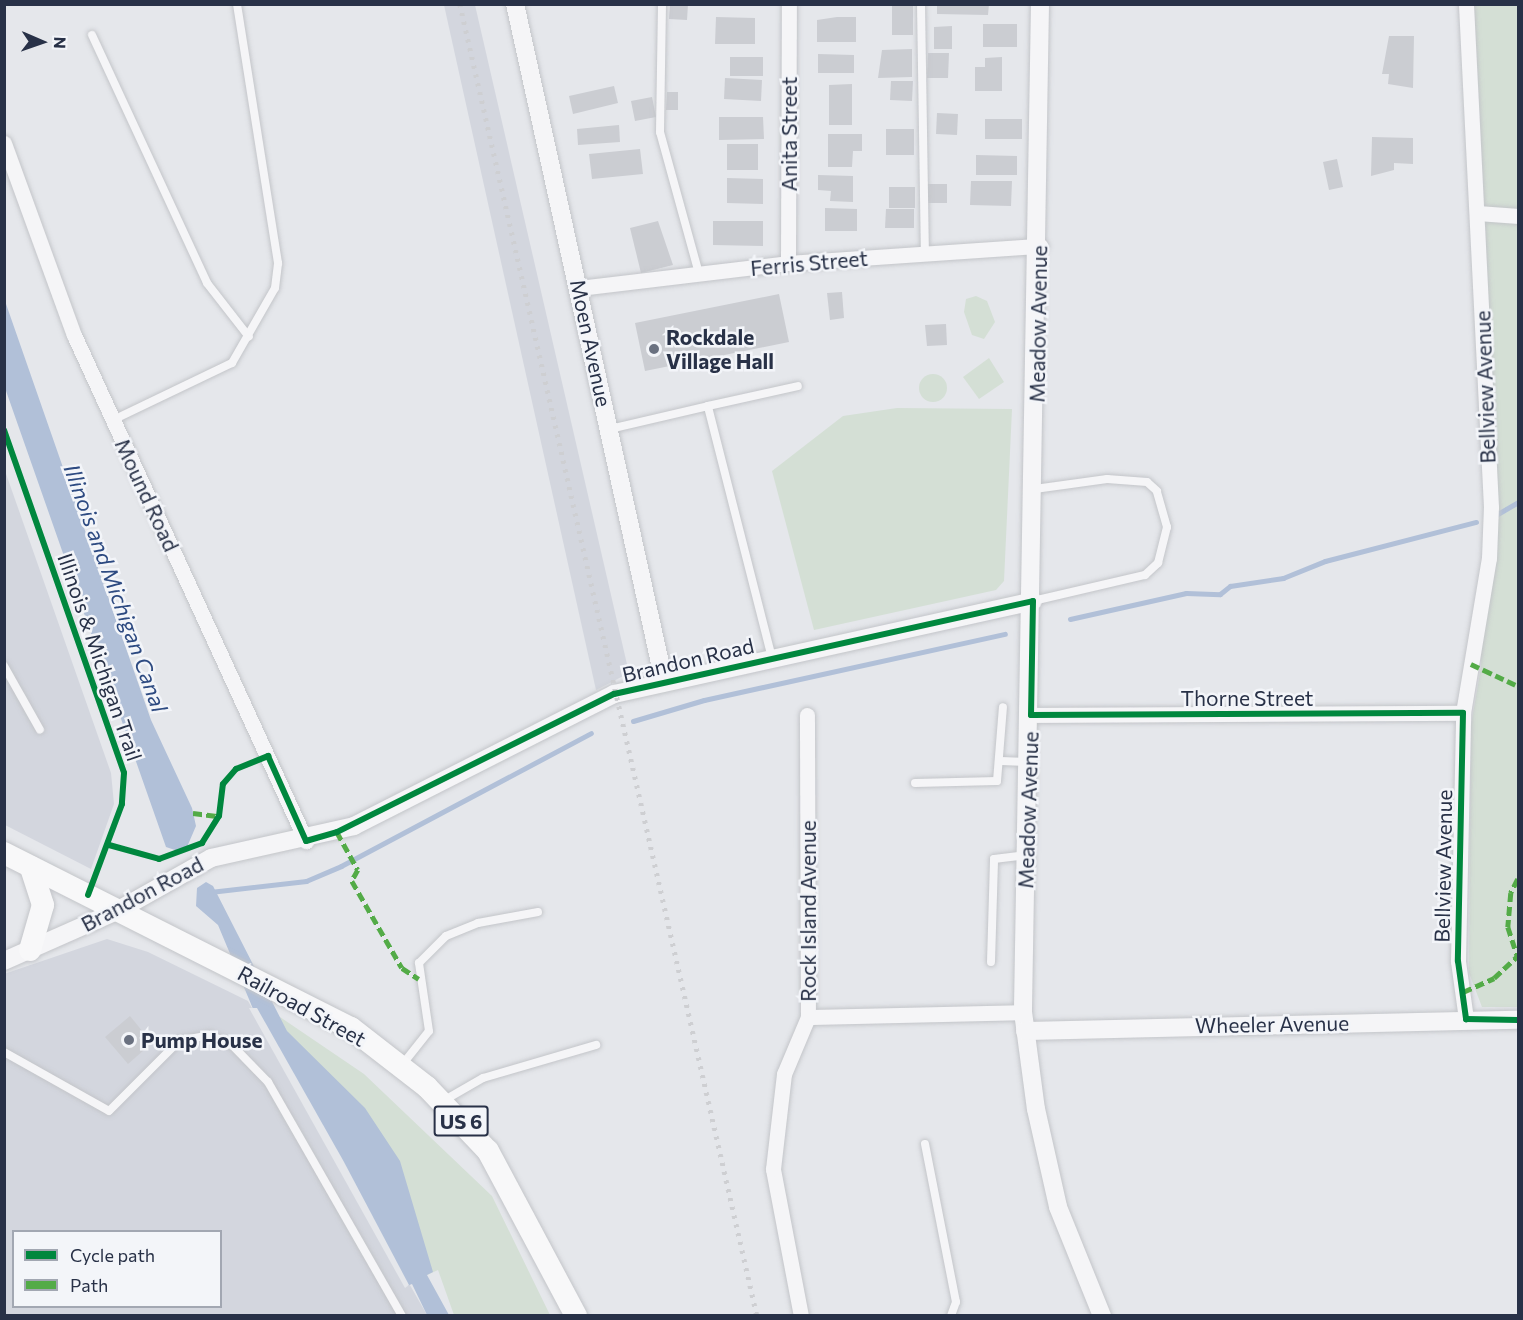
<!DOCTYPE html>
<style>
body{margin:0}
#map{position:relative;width:1523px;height:1320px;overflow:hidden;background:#e5e7eb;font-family:Commissioner,sans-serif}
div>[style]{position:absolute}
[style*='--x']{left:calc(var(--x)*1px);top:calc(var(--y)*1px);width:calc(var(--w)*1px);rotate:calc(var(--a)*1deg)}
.built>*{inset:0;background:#d3d6de}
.green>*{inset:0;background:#d4dfd5}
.round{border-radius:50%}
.water>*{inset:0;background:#b1c0d8}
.pier>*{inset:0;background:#e5e7eb}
.stream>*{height:5px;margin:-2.5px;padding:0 2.5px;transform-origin:2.5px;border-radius:2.5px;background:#b1c0d8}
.building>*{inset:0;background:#cbcdd2}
.roads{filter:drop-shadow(0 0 2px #c3c5c9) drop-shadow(0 0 2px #c3c5c9)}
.service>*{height:8px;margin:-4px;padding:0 4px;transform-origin:4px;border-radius:4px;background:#f5f5f7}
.minor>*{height:15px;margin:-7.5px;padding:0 7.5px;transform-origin:7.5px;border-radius:7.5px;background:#f5f5f7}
.tertiary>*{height:18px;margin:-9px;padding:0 9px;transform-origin:9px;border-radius:9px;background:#f5f5f7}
.primary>*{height:22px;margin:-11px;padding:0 11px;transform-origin:11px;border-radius:11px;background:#f8f8f9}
.rail>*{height:4.5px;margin-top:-2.25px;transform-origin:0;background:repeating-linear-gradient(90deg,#cecfd2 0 3px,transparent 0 9px)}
.quiet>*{height:4.5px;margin-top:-2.25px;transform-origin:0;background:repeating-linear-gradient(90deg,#53ab47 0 9px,transparent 0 13.5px)}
.cycleway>*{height:6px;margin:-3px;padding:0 3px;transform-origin:3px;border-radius:3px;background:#00873e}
.dots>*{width:16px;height:16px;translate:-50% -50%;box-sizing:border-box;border:3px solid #f3f5f9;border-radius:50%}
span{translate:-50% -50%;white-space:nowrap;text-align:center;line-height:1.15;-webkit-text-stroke:5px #f3f5f9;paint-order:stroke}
.shield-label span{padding:2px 4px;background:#f3f5f9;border:2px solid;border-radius:4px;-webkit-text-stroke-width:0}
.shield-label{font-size:20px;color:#283147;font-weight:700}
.street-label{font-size:21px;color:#283147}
.poi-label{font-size:21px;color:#283147;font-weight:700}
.left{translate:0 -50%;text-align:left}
.water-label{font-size:22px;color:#2d4a81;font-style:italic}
.frame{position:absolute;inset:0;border:6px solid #283147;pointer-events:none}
.legend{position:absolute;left:12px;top:1230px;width:210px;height:78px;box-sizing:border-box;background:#f3f5f9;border:2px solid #a2a7b2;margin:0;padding:8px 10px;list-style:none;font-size:18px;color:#283147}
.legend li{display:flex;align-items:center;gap:12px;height:30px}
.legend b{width:30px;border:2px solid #a2a7b2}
.north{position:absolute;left:12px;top:12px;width:60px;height:60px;-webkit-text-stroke:4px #f3f5f9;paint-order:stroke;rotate:92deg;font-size:16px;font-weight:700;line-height:24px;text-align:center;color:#283147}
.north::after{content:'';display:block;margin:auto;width:21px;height:27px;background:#283147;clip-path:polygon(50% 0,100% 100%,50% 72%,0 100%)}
</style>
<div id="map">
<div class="built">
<div style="clip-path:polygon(444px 5px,475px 5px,629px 673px,596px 690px)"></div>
<div style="clip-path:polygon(4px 468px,111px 773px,114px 804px,91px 869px,5px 825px)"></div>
<div style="clip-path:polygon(evenodd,107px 939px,148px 952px,248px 1001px,427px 1315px,5px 1315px,4px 974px,107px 939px,14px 1232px,220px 1232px,220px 1306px,14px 1306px,14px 1232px)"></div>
</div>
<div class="green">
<div style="clip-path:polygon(1474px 5px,1518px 5px,1518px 1007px,1482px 1007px,1469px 973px,1471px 725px,1481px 667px,1486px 415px,1486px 238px)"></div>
<div style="clip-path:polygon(976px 296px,987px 301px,995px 322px,984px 339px,972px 335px,964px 312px,966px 299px)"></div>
<div style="clip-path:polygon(989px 358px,1004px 382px,979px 399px,963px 377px)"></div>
<div class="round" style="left:919px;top:374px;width:28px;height:28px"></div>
<div style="clip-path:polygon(897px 408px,1012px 409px,1004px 581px,996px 590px,814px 630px,772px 471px,843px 416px)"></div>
<div style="clip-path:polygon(257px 1008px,280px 1017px,364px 1074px,492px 1196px,550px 1315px,454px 1315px,438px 1270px,427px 1275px)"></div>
</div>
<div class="water">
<div style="clip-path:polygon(5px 301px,151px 720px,192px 808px,196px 826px,187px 847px,178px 851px,166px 847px,5px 388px)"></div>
<div style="clip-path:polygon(206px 882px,213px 886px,287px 1031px,365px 1108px,400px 1161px,433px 1272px,427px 1275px,449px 1315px,427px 1315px,412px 1284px,407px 1286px,256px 1016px,218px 925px,196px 906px,197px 888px)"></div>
</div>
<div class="pier">
<div style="clip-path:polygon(249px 1008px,257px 1008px,344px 1162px,409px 1285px,405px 1288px)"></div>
</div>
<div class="stream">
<div style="--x:1494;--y:516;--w:28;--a:-30"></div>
<div style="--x:1070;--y:619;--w:119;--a:-12.6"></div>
<div style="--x:1186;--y:593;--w:34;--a:2"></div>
<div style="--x:1220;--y:594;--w:13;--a:-39"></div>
<div style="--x:1230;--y:586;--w:54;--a:-8.6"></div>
<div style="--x:1283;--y:578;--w:45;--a:-22"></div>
<div style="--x:1325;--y:561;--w:156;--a:-14.5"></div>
<div style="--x:633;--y:721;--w:74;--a:-16.5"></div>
<div style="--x:704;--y:700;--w:308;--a:-12.4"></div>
<div style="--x:210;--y:892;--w:97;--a:-6.5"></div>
<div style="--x:306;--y:881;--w:38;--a:-23"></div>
<div style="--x:341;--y:866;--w:283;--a:-28"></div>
</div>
<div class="building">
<div style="clip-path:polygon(670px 4px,688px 4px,687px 20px,669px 19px)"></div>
<div style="clip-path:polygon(892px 4px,913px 4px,913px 35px,892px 35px)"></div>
<div style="clip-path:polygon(937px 4px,989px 4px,988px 15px,937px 14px)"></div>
<div style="clip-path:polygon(716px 17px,755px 18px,755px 44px,715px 44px)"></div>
<div style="clip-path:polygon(837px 17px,856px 17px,856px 42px,817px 42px,817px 20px)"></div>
<div style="clip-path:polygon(983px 24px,1017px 24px,1017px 47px,983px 47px)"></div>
<div style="clip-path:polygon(952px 26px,952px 49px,934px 49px,934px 27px)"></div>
<div style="clip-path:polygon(1389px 36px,1414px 36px,1413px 88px,1388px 84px,1389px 74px,1382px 74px)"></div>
<div style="clip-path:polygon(912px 49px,912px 77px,878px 78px,882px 50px)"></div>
<div style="clip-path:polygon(928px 53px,949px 53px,948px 78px,927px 78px)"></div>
<div style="clip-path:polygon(818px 54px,854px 55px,854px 73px,818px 73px)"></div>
<div style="clip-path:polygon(730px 57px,763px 57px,763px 76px,730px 76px)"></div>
<div style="clip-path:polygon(1002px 57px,1002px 91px,975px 91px,975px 67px,985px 67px,985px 58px)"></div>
<div style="clip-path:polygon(725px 78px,762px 80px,761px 101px,724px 99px)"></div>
<div style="clip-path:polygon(891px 81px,913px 81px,912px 101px,890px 100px)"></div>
<div style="clip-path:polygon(852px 84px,852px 125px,829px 125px,829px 85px)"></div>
<div style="clip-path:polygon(614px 86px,618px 103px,573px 114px,569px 96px)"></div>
<div style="clip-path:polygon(667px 92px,678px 92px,678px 110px,666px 110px)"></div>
<div style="clip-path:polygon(652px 97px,656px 117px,635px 121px,631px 101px)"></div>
<div style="clip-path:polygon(937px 113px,958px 114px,957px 135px,936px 134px)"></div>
<div style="clip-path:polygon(719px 117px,763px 117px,764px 139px,719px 140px)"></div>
<div style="clip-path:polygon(985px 119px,1022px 119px,1022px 139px,985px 139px)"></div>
<div style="clip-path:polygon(619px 125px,620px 142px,578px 145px,577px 129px)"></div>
<div style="clip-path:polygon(886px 129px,914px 129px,914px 155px,886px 155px)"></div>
<div style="clip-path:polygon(828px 134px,862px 134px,862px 151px,853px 151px,852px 167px,828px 167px)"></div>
<div style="clip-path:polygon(1372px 137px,1413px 138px,1413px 164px,1394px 163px,1394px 170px,1371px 176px)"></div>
<div style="clip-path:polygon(727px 144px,758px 144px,758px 170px,727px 170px)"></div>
<div style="clip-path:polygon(640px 149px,643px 174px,592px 179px,589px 154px)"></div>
<div style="clip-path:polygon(976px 155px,1017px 156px,1017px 175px,976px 175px)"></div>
<div style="clip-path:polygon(1337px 159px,1343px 187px,1329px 190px,1323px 162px)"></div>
<div style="clip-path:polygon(818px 175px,853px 176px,853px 202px,830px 201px,831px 191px,818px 190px)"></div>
<div style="clip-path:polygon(727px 178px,763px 179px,763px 204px,727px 203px)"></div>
<div style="clip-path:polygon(971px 181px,1012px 181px,1011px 206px,970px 205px)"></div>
<div style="clip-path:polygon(927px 184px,947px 184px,947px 203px,927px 203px)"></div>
<div style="clip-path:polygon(889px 187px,915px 187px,915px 208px,889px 208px)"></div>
<div style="clip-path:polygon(825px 208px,857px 209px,857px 231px,825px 231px)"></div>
<div style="clip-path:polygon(886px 209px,914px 209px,914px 228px,885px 228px)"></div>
<div style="clip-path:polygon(658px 221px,673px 265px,641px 273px,630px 228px)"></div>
<div style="clip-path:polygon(713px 221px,763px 221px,763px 246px,713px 245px)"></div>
<div style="clip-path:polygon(842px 292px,844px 318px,830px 320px,827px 293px)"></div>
<div style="clip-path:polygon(779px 294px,789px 342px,645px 371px,635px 323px)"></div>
<div style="clip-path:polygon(946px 324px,947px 345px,927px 346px,925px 325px)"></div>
<div style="clip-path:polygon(130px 1016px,152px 1043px,128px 1064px,105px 1037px)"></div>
</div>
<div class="roads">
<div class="service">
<div style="--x:662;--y:4;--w:128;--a:90.9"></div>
<div style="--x:660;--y:132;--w:147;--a:74.6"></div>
<div style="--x:921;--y:4;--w:250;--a:89.1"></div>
<div style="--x:92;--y:35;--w:273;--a:65.1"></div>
<div style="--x:207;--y:283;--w:68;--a:52.1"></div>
<div style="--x:113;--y:420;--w:132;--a:-25.6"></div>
<div style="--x:232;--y:363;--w:86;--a:-60.2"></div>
<div style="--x:275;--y:288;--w:25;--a:-83"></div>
<div style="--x:278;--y:263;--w:262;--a:-99"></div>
<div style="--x:610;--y:429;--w:101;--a:-13.2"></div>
<div style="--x:1033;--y:601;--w:115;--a:-13.1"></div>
<div style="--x:1145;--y:575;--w:18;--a:-43"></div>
<div style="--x:1158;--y:563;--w:37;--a:-76"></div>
<div style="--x:1167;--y:527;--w:37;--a:-106"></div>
<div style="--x:1157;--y:491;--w:13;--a:-138"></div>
<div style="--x:1147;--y:482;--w:40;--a:-175.7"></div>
<div style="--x:1107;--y:479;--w:73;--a:172.1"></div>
<div style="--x:772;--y:658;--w:260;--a:-104.3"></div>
<div style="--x:708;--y:406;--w:92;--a:-12.5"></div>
<div style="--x:4;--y:666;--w:73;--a:60.6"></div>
<div style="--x:1001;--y:761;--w:26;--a:2"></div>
<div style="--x:915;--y:783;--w:82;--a:-1.4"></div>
<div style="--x:997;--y:781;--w:74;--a:-85.4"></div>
<div style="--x:991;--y:962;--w:103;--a:-88.3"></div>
<div style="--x:994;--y:859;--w:31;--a:-7"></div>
<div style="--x:4;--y:1052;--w:120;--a:29.3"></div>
<div style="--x:109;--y:1111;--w:99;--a:-45"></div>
<div style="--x:179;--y:1041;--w:31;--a:-11"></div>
<div style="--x:209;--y:1035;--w:24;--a:22"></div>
<div style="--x:231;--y:1044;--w:53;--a:45.8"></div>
<div style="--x:268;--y:1082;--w:270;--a:60.2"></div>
<div style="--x:402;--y:1065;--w:43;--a:-51.5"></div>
<div style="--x:429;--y:1031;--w:69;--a:-98.4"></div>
<div style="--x:419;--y:963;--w:38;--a:-45"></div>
<div style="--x:446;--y:936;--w:35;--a:-22"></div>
<div style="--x:478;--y:923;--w:61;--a:-10.4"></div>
<div style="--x:443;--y:1101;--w:46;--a:-29.9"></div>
<div style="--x:483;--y:1078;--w:118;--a:-16.3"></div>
<div style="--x:925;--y:1144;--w:161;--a:78.9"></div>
<div style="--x:956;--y:1302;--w:15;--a:110"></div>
</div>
<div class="minor">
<div style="--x:4;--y:143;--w:204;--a:70"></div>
<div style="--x:74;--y:335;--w:557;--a:65.37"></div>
<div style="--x:1478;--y:213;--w:40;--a:4.3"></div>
<div style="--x:788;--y:263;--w:259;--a:-89.8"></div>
<div style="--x:579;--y:288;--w:210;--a:-6.8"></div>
<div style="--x:788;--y:263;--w:253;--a:-3.9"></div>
<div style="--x:1031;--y:715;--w:432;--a:-0.3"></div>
<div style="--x:808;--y:1017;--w:215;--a:-1.3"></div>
<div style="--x:1466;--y:1019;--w:59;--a:-97.9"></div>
<div style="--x:1458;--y:961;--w:248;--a:-88.8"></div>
<div style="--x:1463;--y:713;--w:157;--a:-80.5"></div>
<div style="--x:1489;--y:558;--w:51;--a:-87.8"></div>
<div style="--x:1491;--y:507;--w:504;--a:-92.85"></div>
<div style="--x:801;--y:1316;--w:150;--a:-100.8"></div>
<div style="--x:773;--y:1169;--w:96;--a:-83.4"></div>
<div style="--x:784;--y:1074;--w:62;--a:-67.2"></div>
<div style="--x:808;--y:1017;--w:302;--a:-90.2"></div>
</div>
<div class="tertiary">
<div style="--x:515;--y:4;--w:693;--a:77.59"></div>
<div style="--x:1040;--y:4;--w:1008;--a:90.97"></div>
<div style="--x:1023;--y:1012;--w:98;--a:82.4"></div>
<div style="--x:1036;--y:1109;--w:100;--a:77.3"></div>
<div style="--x:1058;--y:1207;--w:118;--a:68"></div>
<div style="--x:4;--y:961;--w:124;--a:-23.9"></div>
<div style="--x:117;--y:911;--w:108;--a:-29.4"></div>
<div style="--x:211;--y:858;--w:147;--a:-12.6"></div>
<div style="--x:354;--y:826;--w:292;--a:-26.9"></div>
<div style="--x:614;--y:694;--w:429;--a:-12.5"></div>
<div style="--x:1025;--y:1031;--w:493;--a:-1.3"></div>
</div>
<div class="primary">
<div style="--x:4;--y:853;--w:389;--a:26.8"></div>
<div style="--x:351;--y:1028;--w:96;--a:37.8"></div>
<div style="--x:427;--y:1087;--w:88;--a:46.4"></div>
<div style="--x:488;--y:1151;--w:187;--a:61.9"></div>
<div style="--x:30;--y:950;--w:47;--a:-73.9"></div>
<div style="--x:43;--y:905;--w:40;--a:-108"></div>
</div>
</div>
<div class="rail">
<div style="--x:460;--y:4;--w:1345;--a:77.24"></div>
</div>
<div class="quiet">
<div style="--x:1471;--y:664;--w:52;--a:25.1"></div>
<div style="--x:193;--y:813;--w:26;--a:7"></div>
<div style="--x:337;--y:832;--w:43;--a:61.1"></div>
<div style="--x:358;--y:870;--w:13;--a:119"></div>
<div style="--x:352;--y:881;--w:100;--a:60.1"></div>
<div style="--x:402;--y:968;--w:20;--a:33"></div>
<div style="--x:1518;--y:879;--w:16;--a:117"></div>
<div style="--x:1511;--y:893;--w:34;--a:95"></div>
<div style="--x:1508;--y:927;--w:32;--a:72"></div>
<div style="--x:1463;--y:992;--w:34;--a:-24"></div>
<div style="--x:1494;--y:978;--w:33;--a:-43"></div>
</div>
<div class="cycleway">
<div style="--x:4;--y:430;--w:363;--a:70.7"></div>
<div style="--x:124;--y:773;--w:31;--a:94"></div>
<div style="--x:122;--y:804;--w:97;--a:110.5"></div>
<div style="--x:109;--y:845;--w:52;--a:15.6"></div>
<div style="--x:159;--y:859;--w:46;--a:-20.4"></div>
<div style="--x:202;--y:843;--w:32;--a:-58"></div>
<div style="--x:219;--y:816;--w:32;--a:-83"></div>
<div style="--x:223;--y:784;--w:20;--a:-49"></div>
<div style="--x:236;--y:769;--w:35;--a:-22"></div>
<div style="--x:268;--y:756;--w:93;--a:65.9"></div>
<div style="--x:306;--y:841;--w:32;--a:-16"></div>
<div style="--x:337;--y:832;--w:309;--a:-26.5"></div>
<div style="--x:614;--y:694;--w:429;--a:-12.5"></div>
<div style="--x:1033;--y:601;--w:114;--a:91"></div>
<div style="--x:1031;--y:715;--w:432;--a:-0.3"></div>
<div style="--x:1463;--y:713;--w:248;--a:91.2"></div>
<div style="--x:1458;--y:961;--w:59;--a:82.1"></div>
<div style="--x:1466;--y:1019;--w:52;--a:1.1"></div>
</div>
<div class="dots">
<div style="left:654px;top:349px;background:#6a7180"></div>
<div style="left:129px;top:1040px;background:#6a7180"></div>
</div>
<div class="shield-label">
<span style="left:461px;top:1121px">US 6</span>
</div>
<div class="street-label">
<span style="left:789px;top:134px;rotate:-90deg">Anita Street</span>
<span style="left:809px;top:263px;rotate:-5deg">Ferris Street</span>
<span style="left:1038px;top:324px;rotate:-89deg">Meadow Avenue</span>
<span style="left:591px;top:343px;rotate:78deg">Moen Avenue</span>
<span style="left:1485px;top:387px;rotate:-92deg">Bellview Avenue</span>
<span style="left:147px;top:495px;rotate:65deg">Mound Road</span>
<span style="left:100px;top:657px;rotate:71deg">Illinois &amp; Michigan Trail</span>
<span style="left:688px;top:660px;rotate:-13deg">Brandon Road</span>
<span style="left:1247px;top:698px">Thorne Street</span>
<span style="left:1028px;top:810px;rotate:-88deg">Meadow Avenue</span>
<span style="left:1443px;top:866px;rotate:-89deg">Bellview Avenue</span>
<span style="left:142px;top:894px;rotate:-28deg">Brandon Road</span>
<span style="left:808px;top:911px;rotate:-90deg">Rock Island Avenue</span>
<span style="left:302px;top:1006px;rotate:29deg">Railroad Street</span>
<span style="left:1272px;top:1024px;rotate:-1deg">Wheeler Avenue</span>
</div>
<div class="poi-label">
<span class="left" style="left:666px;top:349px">Rockdale<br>Village Hall</span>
<span class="left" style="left:141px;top:1040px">Pump House</span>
</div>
<div class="water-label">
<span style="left:116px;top:588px;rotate:70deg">Illinois and Michigan Canal</span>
</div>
<div class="frame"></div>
<ul class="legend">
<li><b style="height:8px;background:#00873e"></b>Cycle path</li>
<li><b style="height:8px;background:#53ab47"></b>Path</li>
</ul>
<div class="north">N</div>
</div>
